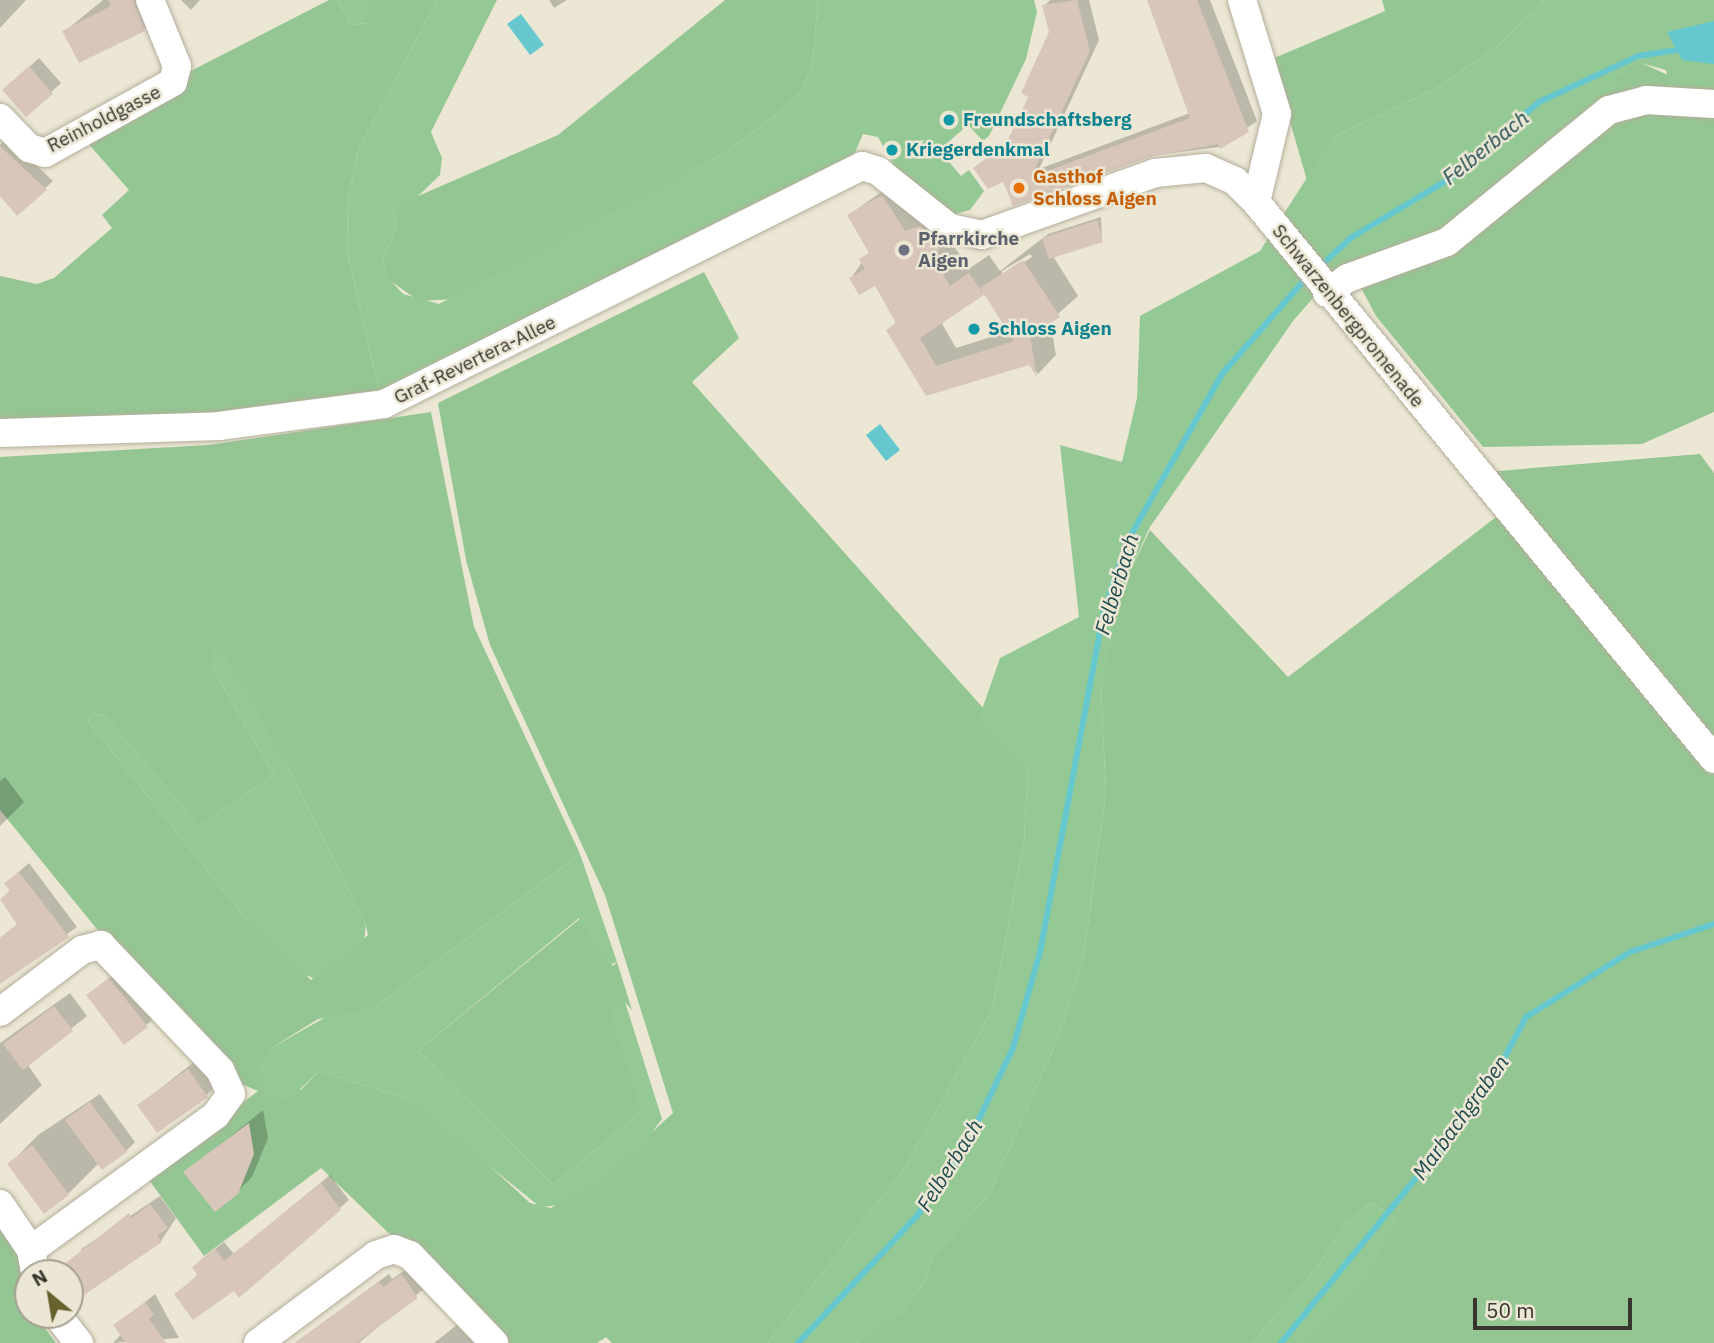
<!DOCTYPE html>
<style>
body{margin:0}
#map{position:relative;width:1714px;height:1343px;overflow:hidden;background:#ece7d4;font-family:"IBM Plex Sans",sans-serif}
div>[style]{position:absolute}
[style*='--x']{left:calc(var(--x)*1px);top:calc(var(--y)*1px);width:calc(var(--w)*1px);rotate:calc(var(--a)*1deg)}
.green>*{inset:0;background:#93c693}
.forest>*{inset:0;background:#94c995}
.water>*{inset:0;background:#66c8ce}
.shadow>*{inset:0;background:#0003}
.stream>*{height:6px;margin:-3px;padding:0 3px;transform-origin:3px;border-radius:3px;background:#66c8ce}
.building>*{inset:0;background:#d8c6ba}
.roads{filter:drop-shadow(0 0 2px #b3ae9c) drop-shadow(0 0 2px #b3ae9c)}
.minor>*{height:28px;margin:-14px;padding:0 14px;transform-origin:14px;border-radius:14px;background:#fff}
.dots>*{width:19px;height:19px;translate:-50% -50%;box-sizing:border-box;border:4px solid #ece7d4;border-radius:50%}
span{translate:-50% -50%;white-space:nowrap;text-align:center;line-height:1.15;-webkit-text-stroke:5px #ece7d4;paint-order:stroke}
.street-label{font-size:19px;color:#37352d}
.culture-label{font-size:19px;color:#0d838f;font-weight:700}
.left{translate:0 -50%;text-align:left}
.food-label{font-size:19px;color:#c56008;font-weight:700}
.worship-label{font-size:19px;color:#5b616d;font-weight:700}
.water-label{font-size:21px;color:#204c4f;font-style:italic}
.north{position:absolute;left:14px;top:1259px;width:70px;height:70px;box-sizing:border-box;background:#ece7d4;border:2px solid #a4a091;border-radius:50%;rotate:330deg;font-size:19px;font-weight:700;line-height:28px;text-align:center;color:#37352d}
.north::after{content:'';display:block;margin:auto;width:24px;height:32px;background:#67612d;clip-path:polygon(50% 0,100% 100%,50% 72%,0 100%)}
.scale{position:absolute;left:1473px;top:1298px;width:159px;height:32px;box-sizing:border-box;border:4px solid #37352d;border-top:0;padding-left:9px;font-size:21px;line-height:24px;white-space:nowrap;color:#37352d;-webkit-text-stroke:5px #ece7d4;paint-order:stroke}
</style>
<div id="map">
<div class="green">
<div style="clip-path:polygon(329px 0,337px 0,351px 25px,367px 23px,367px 0,437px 0,358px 151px,348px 199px,347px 251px,380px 396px,348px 404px,0 428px,0 276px,37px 284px,54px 278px,112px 228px,102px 215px,129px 190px,86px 141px,186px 90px,183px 75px)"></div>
<div style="clip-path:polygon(725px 0,818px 0,812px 68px,800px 92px,775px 116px,722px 154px,456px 299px,419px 301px,389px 280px,383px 262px,397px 226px,393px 207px,558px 135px)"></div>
<div style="clip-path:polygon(1382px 0,1545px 0,1500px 44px,1435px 89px,1333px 137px,1308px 184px,1272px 59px,1385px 11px)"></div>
<div style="clip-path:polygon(1637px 61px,1714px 96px,1714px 412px,1642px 444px,1483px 447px,1376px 316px,1351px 269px)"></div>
<div style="clip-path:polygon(evenodd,704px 272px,739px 338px,692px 382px,984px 709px,979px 721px,1028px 767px,1024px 840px,992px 1010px,906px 1166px,768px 1343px,612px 1343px,606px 1337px,597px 1343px,503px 1343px,321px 1168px,204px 1256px,147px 1177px,258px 1091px,242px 1084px,96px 928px,0 810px,0 457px,208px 445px,431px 412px,474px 627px,580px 854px,371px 1010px,318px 1019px,273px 1047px,260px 1070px,301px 1090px,319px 1071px,407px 1099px,433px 1114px,530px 1203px,551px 1208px,598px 1181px,673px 1113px,605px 895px,490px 645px,466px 560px,438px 403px,704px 272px,210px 664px,287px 765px,366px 925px,368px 935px,311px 980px,242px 914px,88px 722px,93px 713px,105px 716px,199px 826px,274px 775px,210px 664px)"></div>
<div style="clip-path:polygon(1700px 454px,1714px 473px,1714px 743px,1487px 472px)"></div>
<div style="clip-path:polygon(1500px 514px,1714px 771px,1714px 1343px,1300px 1343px,1398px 1220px,1371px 1203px,1346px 1222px,1319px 1265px,1252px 1343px,856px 1343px,901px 1312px,925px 1282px,932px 1258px,990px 1193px,1059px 1036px,1083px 961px,1106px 792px,1101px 688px,1108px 640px,1126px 579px,1150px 530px,1288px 677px)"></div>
<div style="clip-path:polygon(582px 917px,613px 966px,617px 962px,632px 1010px,625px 1002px,641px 1112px,553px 1185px,418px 1051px)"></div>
<div style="clip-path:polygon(0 1229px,24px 1262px,28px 1315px,35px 1315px,56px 1343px,0 1343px)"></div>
</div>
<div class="forest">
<div style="clip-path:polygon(337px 0,367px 0,367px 23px,351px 25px)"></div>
<div style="clip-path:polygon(437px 0,497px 0,431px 132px,442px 158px,440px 175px,415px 199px,393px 207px,397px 226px,383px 262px,389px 279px,403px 294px,439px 304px,722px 154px,775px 116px,800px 92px,812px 68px,818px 0,1034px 0,1037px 12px,1026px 59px,989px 136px,983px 141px,968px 125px,939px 150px,961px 176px,969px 170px,984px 191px,970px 210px,955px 214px,898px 173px,878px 137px,863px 134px,850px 164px,380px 396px,347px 251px,348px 199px,358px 151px)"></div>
<div style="clip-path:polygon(1545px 0,1714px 0,1714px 96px,1671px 92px,1666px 70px,1637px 62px,1619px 74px,1613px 94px,1443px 238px,1326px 283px,1293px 321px,1150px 527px,1126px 579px,1101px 688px,1106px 792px,1083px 961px,1059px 1036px,990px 1193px,932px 1258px,925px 1282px,901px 1312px,875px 1332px,856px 1343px,768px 1343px,906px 1166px,992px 1010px,1024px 840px,1028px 767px,978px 721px,1000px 658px,1079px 617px,1060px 445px,1122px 462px,1137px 398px,1140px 316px,1260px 251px,1333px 137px,1435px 89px,1500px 44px)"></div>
<div style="clip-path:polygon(214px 646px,226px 655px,287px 765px,366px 925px,364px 941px,316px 979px,300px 973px,242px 914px,88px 722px,93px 713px,105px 716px,199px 826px,274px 775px,210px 664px)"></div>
<div style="clip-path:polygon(580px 854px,617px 962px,608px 965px,579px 918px,418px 1051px,553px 1185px,641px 1112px,611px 1016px,617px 1002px,625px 1002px,662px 1119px,641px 1147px,598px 1181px,561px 1205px,540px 1207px,407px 1099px,319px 1071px,287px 1102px,266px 1095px,260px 1070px,273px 1047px,331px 1014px,371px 1010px)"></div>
<div style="clip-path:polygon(1371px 1203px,1398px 1220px,1363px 1282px,1300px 1343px,1252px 1343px,1319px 1265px,1346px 1222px)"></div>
</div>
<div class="water">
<div style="clip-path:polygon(521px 14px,544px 45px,530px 55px,507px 24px)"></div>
<div style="clip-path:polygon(1714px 21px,1714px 64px,1682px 60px,1667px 32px)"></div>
<div style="clip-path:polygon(880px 424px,900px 450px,886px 461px,866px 435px)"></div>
</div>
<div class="shadow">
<div style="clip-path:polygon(0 0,26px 0,0 28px)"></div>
<div style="clip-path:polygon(103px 0,166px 0,167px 5px,144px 29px,65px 31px)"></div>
<div style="clip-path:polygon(181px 0,200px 0,191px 10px)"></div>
<div style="clip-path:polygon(549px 0,567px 0,554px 8px)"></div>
<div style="clip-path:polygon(1050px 0,1089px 0,1099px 40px,1039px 169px,1190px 113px,1148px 0,1210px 0,1257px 121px,1219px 147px,1149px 156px,1014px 204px,1004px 179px,975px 168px,1010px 141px,1031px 96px,1051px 32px,1044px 6px)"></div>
<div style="clip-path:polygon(39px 58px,61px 83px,26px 115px,14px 81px)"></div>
<div style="clip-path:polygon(7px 138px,53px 181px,17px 213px,0 194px,0 145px)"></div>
<div style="clip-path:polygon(evenodd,902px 177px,970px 268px,989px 255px,1000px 271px,1048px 234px,1101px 217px,1102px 240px,1053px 256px,1078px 296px,1050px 321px,1056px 355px,1038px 374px,1030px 363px,927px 394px,888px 331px,897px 321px,875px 283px,851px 278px,870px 251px,849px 215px,902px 177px,1030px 254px,1032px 257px,1002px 276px,1002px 271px,1030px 254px,902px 177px,985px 292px,1010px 331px,956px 348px,941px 322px,985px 292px)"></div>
<div style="clip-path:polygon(5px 777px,24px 802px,0 826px,0 781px)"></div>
<div style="clip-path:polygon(29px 863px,77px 927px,0 982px,0 938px,19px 923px,1px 900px,11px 889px,6px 883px)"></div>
<div style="clip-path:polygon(119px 970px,157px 1016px,124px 1043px,88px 995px)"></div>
<div style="clip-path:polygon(70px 993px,87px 1016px,27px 1064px,42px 1085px,0 1124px,0 1043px)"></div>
<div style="clip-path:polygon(203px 1055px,221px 1081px,207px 1095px,139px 1105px)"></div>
<div style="clip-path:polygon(100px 1094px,135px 1142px,126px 1151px,99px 1163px,68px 1194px,10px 1164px,38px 1135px)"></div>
<div style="clip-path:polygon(263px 1110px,268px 1138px,252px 1177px,236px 1193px,186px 1172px)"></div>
<div style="clip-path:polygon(330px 1175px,349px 1200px,239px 1295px,234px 1288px,176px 1294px,199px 1274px,194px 1267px,203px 1258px,224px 1242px,234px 1254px)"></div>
<div style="clip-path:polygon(160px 1196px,176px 1218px,161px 1241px,80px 1250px)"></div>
<div style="clip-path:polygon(411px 1266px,426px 1287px,359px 1343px,298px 1341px,389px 1274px,392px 1279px)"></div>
<div style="clip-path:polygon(155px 1294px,179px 1338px,113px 1343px,121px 1334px,115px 1326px)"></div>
<div style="clip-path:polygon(458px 1324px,475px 1343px,433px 1343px,434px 1343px)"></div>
</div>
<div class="stream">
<div style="--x:1318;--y:268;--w:46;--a:-42.4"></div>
<div style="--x:1352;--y:237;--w:115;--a:-30.8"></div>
<div style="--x:1451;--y:178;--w:116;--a:-40.8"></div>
<div style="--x:1539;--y:102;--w:109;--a:-24.9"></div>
<div style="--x:1638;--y:56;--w:47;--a:-8.7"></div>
<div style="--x:798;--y:1343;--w:174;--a:-46.9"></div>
<div style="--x:917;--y:1216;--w:90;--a:-55.4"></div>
<div style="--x:968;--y:1142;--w:104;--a:-64.4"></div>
<div style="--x:1013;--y:1048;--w:100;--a:-74.3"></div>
<div style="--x:1040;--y:952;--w:344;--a:-79.4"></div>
<div style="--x:1103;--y:614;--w:76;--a:-71.6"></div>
<div style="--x:1127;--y:542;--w:193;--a:-60.5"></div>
<div style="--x:1222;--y:374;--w:129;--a:-48.8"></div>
<div style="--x:1281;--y:1343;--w:249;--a:-50.7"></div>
<div style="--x:1439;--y:1150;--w:102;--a:-53.8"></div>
<div style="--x:1499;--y:1068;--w:58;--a:-62.1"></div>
<div style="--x:1526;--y:1017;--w:123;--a:-32"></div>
<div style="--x:1630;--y:952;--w:89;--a:-18.4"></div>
</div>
<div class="building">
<div style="clip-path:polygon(108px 0,134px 0,145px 31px,79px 63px,62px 31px,111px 6px)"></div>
<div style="clip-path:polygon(1077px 0,1090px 51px,1031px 177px,1190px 118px,1147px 0,1197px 0,1249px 132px,1220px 149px,1218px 144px,1150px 157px,1013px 206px,1003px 182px,988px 189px,973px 168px,1006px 144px,1028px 97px,1021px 93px,1049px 32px,1042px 5px)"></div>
<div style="clip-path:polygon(29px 66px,53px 94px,26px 117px,2px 90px)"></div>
<div style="clip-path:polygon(0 146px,47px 190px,17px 216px,0 196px)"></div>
<div style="clip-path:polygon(882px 195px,905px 231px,920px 226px,941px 242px,935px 259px,950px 286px,969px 273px,984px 295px,920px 338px,936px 366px,1014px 341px,980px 288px,1023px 260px,1060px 317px,1030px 336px,1037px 377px,1029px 365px,926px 396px,886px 330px,896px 323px,875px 286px,859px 295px,849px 278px,865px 269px,859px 259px,869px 253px,847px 215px)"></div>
<div style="clip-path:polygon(1097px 220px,1103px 242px,1049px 259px,1042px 238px)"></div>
<div style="clip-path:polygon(19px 872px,69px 937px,0 984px,0 938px,17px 925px,0 899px,10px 891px,4px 883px)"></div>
<div style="clip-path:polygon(109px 978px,148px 1027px,124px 1045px,86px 995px)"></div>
<div style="clip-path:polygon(54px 1006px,73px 1031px,23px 1070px,3px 1044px)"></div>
<div style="clip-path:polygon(188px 1069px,208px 1097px,157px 1133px,137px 1105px)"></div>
<div style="clip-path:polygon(90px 1102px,127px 1152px,102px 1170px,65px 1120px)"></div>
<div style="clip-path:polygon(249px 1123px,254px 1154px,238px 1194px,215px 1212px,183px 1172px)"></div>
<div style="clip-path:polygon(32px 1145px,69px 1195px,44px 1214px,7px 1164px)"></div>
<div style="clip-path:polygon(321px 1183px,341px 1210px,239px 1298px,234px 1291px,193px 1320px,174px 1294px,198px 1276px,192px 1267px,215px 1249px,224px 1261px)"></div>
<div style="clip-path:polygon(150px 1204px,168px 1228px,157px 1236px,162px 1242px,84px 1295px,62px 1266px,129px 1213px,132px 1218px)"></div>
<div style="clip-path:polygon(401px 1274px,418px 1298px,356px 1343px,294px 1343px,379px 1282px,383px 1287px)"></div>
<div style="clip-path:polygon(145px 1302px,154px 1315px,149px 1319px,166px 1343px,126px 1343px,113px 1325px)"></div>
</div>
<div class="roads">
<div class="minor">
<div style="--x:1242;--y:0;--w:119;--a:72.9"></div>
<div style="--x:1277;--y:114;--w:90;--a:103.4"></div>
<div style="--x:0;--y:118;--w:42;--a:46"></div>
<div style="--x:29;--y:148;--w:17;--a:17"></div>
<div style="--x:45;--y:153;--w:146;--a:-29"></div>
<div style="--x:173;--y:82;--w:16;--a:-76"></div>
<div style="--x:177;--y:66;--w:71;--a:-112.2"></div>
<div style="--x:1327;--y:293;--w:26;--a:-36"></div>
<div style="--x:1348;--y:278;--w:105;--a:-20"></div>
<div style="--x:1447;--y:242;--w:209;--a:-39.2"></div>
<div style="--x:1609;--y:110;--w:38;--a:-15"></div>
<div style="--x:1646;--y:100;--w:68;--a:3.4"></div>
<div style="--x:0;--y:433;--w:219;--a:-1.8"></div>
<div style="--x:219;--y:426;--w:166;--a:-7.6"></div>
<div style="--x:384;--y:404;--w:534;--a:-26.47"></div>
<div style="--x:862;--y:166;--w:17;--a:17"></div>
<div style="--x:878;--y:171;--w:92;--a:38.4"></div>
<div style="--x:950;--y:228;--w:33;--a:12"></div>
<div style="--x:982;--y:235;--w:184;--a:-19.7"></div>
<div style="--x:1155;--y:173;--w:51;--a:-5.6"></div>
<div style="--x:1206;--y:168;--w:32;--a:24"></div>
<div style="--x:1235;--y:181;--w:30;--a:45"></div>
<div style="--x:1256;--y:202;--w:721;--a:50.57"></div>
<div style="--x:0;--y:1012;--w:103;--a:-37.1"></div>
<div style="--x:82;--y:950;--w:20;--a:-15"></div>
<div style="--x:101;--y:945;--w:173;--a:46.4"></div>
<div style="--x:220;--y:1070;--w:26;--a:65"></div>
<div style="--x:231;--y:1094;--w:26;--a:126"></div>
<div style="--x:216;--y:1115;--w:229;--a:143.9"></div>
<div style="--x:0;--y:1204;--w:55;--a:56"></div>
<div style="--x:31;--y:1250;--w:23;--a:80"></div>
<div style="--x:57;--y:1315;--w:36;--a:52"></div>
<div style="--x:258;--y:1343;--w:147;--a:-36.7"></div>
<div style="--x:376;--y:1255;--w:19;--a:-18"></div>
<div style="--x:394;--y:1249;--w:17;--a:21"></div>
<div style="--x:410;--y:1255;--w:122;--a:46.3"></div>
</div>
</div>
<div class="dots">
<div style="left:949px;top:120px;background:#0f9aa8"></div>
<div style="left:892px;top:150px;background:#0f9aa8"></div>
<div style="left:1019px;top:188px;background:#e8710a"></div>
<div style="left:904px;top:250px;background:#6b7280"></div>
<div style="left:974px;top:329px;background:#0f9aa8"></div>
</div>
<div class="street-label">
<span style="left:104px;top:119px;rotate:-27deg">Reinholdgasse</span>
<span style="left:1348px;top:316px;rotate:51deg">Schwarzenbergpromenade</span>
<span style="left:475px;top:360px;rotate:-26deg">Graf-Revertera-Allee</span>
</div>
<div class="culture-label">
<span class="left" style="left:963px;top:120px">Freundschaftsberg</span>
<span class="left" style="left:906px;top:150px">Kriegerdenkmal</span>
<span class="left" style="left:988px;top:329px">Schloss Aigen</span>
</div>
<div class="food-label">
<span class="left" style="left:1033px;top:188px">Gasthof<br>Schloss Aigen</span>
</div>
<div class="worship-label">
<span class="left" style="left:918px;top:250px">Pfarrkirche<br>Aigen</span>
</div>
<div class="water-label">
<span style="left:1485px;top:147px;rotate:-39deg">Felberbach</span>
<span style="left:1116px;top:584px;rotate:-73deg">Felberbach</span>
<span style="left:1460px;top:1117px;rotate:-54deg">Marbachgraben</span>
<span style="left:949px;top:1165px;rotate:-58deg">Felberbach</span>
</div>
<div class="north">N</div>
<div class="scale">50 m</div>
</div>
